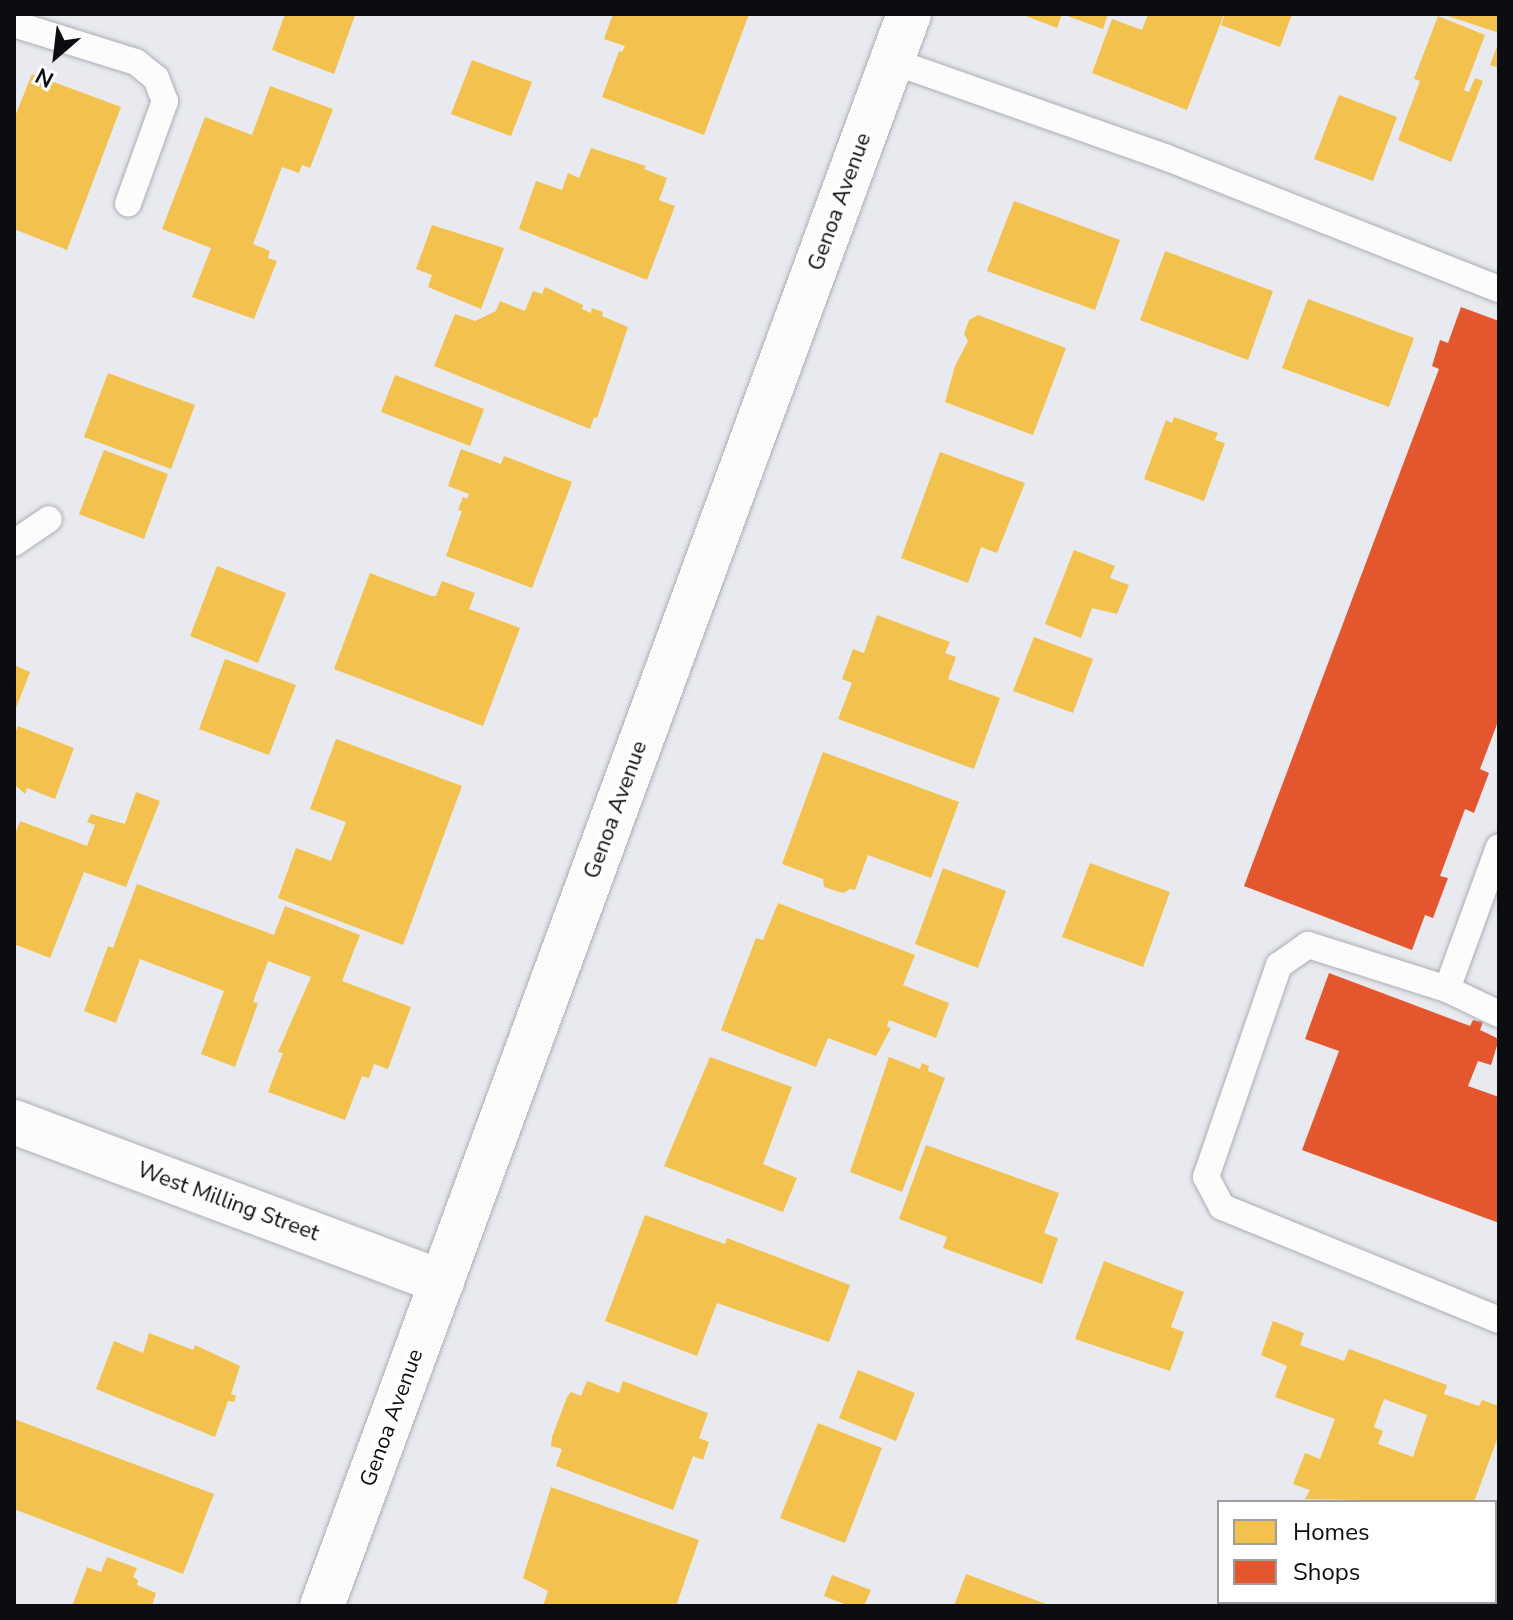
<!DOCTYPE html>
<style>
body{margin:0}
#map{position:relative;width:1513px;height:1620px;overflow:hidden;background:#e8eaf0;font-family:"Nunito Sans",sans-serif}
div>[style]{position:absolute}
[style*='--x']{left:calc(var(--x)*1px);top:calc(var(--y)*1px);width:calc(var(--w)*1px);rotate:calc(var(--a)*1deg)}
.homes>*{inset:0;background:#f2c14e}
.shops>*{inset:0;background:#e4572e}
.roads{filter:drop-shadow(0 0 2px #acaeb2) drop-shadow(0 0 2px #acaeb2)}
.service>*{height:26px;margin:-13px;padding:0 13px;transform-origin:13px;border-radius:13px;background:#fcfcfd}
.minor>*{height:44px;margin:-22px;padding:0 22px;transform-origin:22px;border-radius:22px;background:#fcfcfd}
span{translate:-50% -50%;white-space:nowrap;text-align:center;line-height:1.15;-webkit-text-stroke:8px #fff;paint-order:stroke}
.street-label{font-size:22px;color:#0c0d11}
.frame{position:absolute;inset:0;border:16px solid #0c0d11;pointer-events:none}
.legend{position:absolute;left:1217px;top:1500px;width:280px;height:104px;box-sizing:border-box;background:#fff;border:2px solid #9e9ea0;margin:0;padding:10px 14px;list-style:none;font-size:24px;color:#0c0d11}
.legend li{display:flex;align-items:center;gap:16px;height:40px}
.legend b{width:40px;border:2px solid #9e9ea0}
.north{position:absolute;left:16px;top:16px;width:80px;height:80px;-webkit-text-stroke:6px #fff;paint-order:stroke;rotate:208deg;font-size:22px;font-weight:700;line-height:32px;text-align:center;color:#0c0d11}
.north::after{content:'';display:block;margin:auto;width:28px;height:36px;background:#0c0d11;clip-path:polygon(50% 0,100% 100%,50% 72%,0 100%)}
</style>
<div id="map">
<div class="homes">
<div style="clip-path:polygon(285px 14px,355px 15px,334px 74px,272px 50px)"></div>
<div style="clip-path:polygon(613px 14px,749px 14px,704px 135px,602px 97px,619px 51px,622px 52px,625px 46px,604px 39px)"></div>
<div style="clip-path:polygon(1021px 14px,1108px 14px,1103px 29px,1062px 14px,1057px 28px)"></div>
<div style="clip-path:polygon(1148px 14px,1224px 14px,1187px 110px,1092px 73px,1112px 19px,1142px 30px)"></div>
<div style="clip-path:polygon(1225px 14px,1292px 14px,1280px 47px,1221px 25px)"></div>
<div style="clip-path:polygon(1445px 14px,1499px 14px,1499px 33px,1445px 15px)"></div>
<div style="clip-path:polygon(1438px 16px,1485px 35px,1464px 90px,1469px 92px,1475px 78px,1483px 81px,1451px 162px,1398px 140px,1420px 81px,1414px 79px)"></div>
<div style="clip-path:polygon(1499px 41px,1499px 68px,1490px 65px)"></div>
<div style="clip-path:polygon(472px 60px,532px 82px,511px 136px,451px 114px)"></div>
<div style="clip-path:polygon(32px 74px,121px 107px,67px 250px,14px 229px,14px 119px)"></div>
<div style="clip-path:polygon(270px 86px,333px 109px,310px 168px,302px 165px,299px 173px,282px 167px,253px 244px,270px 251px,268px 258px,277px 261px,254px 319px,192px 297px,211px 248px,162px 229px,205px 117px,252px 135px)"></div>
<div style="clip-path:polygon(1339px 95px,1397px 117px,1373px 181px,1314px 159px)"></div>
<div style="clip-path:polygon(591px 148px,646px 166px,644px 169px,667px 178px,659px 200px,675px 206px,647px 280px,519px 229px,536px 181px,562px 190px,568px 173px,579px 178px)"></div>
<div style="clip-path:polygon(1014px 201px,1120px 240px,1095px 310px,987px 271px)"></div>
<div style="clip-path:polygon(432px 225px,504px 248px,481px 309px,428px 287px,432px 275px,416px 269px)"></div>
<div style="clip-path:polygon(1165px 251px,1273px 291px,1248px 360px,1140px 320px)"></div>
<div style="clip-path:polygon(545px 287px,583px 305px,582px 309px,591px 313px,592px 308px,603px 312px,602px 316px,628px 327px,597px 418px,594px 417px,590px 429px,434px 366px,455px 314px,475px 321px,496px 311px,500px 301px,525px 311px,533px 291px,542px 294px)"></div>
<div style="clip-path:polygon(1308px 299px,1414px 338px,1389px 407px,1282px 368px)"></div>
<div style="clip-path:polygon(978px 315px,1066px 348px,1033px 435px,945px 402px,955px 366px,968px 341px,964px 334px,969px 320px)"></div>
<div style="clip-path:polygon(108px 373px,195px 405px,171px 469px,84px 437px)"></div>
<div style="clip-path:polygon(395px 375px,484px 409px,470px 446px,381px 412px)"></div>
<div style="clip-path:polygon(1174px 417px,1218px 433px,1215px 440px,1225px 443px,1204px 501px,1144px 479px,1166px 420px,1172px 423px)"></div>
<div style="clip-path:polygon(461px 449px,501px 464px,504px 456px,572px 482px,532px 588px,446px 556px,462px 511px,458px 510px,463px 497px,467px 499px,469px 494px,448px 486px)"></div>
<div style="clip-path:polygon(104px 450px,168px 474px,144px 539px,79px 514px)"></div>
<div style="clip-path:polygon(940px 452px,1025px 483px,997px 553px,981px 547px,968px 583px,901px 558px)"></div>
<div style="clip-path:polygon(1074px 550px,1115px 566px,1110px 578px,1129px 585px,1117px 614px,1092px 608px,1081px 638px,1045px 624px)"></div>
<div style="clip-path:polygon(217px 566px,286px 593px,258px 663px,190px 636px)"></div>
<div style="clip-path:polygon(370px 573px,431px 596px,436px 596px,442px 581px,475px 593px,469px 609px,520px 628px,483px 726px,334px 669px)"></div>
<div style="clip-path:polygon(877px 615px,950px 642px,945px 653px,956px 657px,948px 679px,1000px 698px,974px 769px,838px 719px,852px 683px,842px 679px,853px 649px,864px 653px)"></div>
<div style="clip-path:polygon(1034px 637px,1093px 659px,1073px 713px,1013px 691px)"></div>
<div style="clip-path:polygon(225px 659px,296px 685px,269px 755px,199px 729px)"></div>
<div style="clip-path:polygon(14px 665px,30px 672px,14px 713px)"></div>
<div style="clip-path:polygon(18px 726px,74px 748px,55px 799px,27px 788px,25px 794px,14px 784px,14px 736px)"></div>
<div style="clip-path:polygon(336px 739px,462px 786px,403px 945px,278px 898px,296px 848px,331px 861px,346px 822px,310px 809px)"></div>
<div style="clip-path:polygon(823px 752px,959px 802px,931px 878px,868px 855px,855px 890px,850px 889px,843px 893px,824px 887px,823px 879px,782px 864px)"></div>
<div style="clip-path:polygon(136px 792px,160px 801px,126px 887px,84px 872px,50px 958px,14px 944px,14px 837px,20px 821px,87px 846px,95px 825px,87px 822px,91px 814px,125px 824px)"></div>
<div style="clip-path:polygon(1090px 863px,1170px 892px,1143px 967px,1062px 937px)"></div>
<div style="clip-path:polygon(943px 868px,1006px 891px,978px 968px,915px 944px)"></div>
<div style="clip-path:polygon(137px 884px,274px 935px,285px 906px,360px 935px,342px 981px,411px 1007px,388px 1069px,374px 1064px,369px 1078px,362px 1076px,345px 1120px,268px 1092px,283px 1053px,278px 1052px,311px 977px,268px 961px,253px 1002px,258px 1003px,235px 1067px,201px 1054px,224px 991px,140px 959px,116px 1023px,84px 1011px,108px 946px,113px 948px)"></div>
<div style="clip-path:polygon(778px 903px,915px 955px,903px 985px,949px 1003px,936px 1038px,889px 1020px,887px 1027px,891px 1028px,876px 1056px,828px 1038px,816px 1067px,721px 1030px,756px 938px,763px 940px)"></div>
<div style="clip-path:polygon(710px 1057px,792px 1087px,763px 1164px,797px 1178px,783px 1212px,664px 1166px)"></div>
<div style="clip-path:polygon(889px 1057px,920px 1069px,922px 1063px,929px 1066px,928px 1071px,945px 1078px,902px 1192px,850px 1172px)"></div>
<div style="clip-path:polygon(926px 1145px,1059px 1193px,1044px 1233px,1058px 1238px,1042px 1284px,943px 1248px,947px 1237px,899px 1219px)"></div>
<div style="clip-path:polygon(645px 1215px,725px 1244px,727px 1238px,850px 1285px,829px 1342px,717px 1303px,697px 1356px,605px 1321px)"></div>
<div style="clip-path:polygon(1104px 1261px,1184px 1292px,1171px 1327px,1184px 1332px,1170px 1371px,1075px 1339px)"></div>
<div style="clip-path:polygon(evenodd,1273px 1321px,1304px 1333px,1300px 1345px,1344px 1361px,1349px 1349px,1447px 1385px,1444px 1394px,1479px 1406px,1482px 1400px,1499px 1406px,1499px 1434px,1474px 1502px,1305px 1499px,1310px 1490px,1293px 1484px,1305px 1453px,1320px 1459px,1335px 1419px,1275px 1397px,1287px 1366px,1261px 1355px,1273px 1321px,1384px 1399px,1427px 1415px,1413px 1457px,1378px 1444px,1383px 1431px,1374px 1427px,1384px 1399px)"></div>
<div style="clip-path:polygon(149px 1333px,193px 1350px,195px 1345px,240px 1366px,231px 1394px,236px 1396px,234px 1402px,228px 1401px,215px 1437px,96px 1389px,114px 1341px,143px 1353px)"></div>
<div style="clip-path:polygon(858px 1370px,915px 1393px,896px 1441px,839px 1418px)"></div>
<div style="clip-path:polygon(587px 1381px,619px 1393px,623px 1381px,708px 1413px,699px 1438px,709px 1442px,703px 1460px,693px 1456px,673px 1510px,556px 1466px,562px 1449px,551px 1446px,552px 1437px,567px 1397px,571px 1392px,581px 1396px)"></div>
<div style="clip-path:polygon(14px 1419px,214px 1494px,183px 1574px,14px 1509px)"></div>
<div style="clip-path:polygon(818px 1423px,882px 1448px,845px 1543px,780px 1518px)"></div>
<div style="clip-path:polygon(551px 1487px,699px 1540px,676px 1606px,543px 1606px,548px 1591px,523px 1578px)"></div>
<div style="clip-path:polygon(107px 1557px,137px 1568px,133px 1577px,138px 1580px,137px 1585px,156px 1593px,152px 1606px,72px 1606px,87px 1567px,101px 1572px)"></div>
<div style="clip-path:polygon(966px 1574px,1046px 1604px,954px 1606px)"></div>
<div style="clip-path:polygon(832px 1575px,871px 1590px,864px 1606px,849px 1606px,824px 1596px)"></div>
</div>
<div class="shops">
<div style="clip-path:polygon(1461px 307px,1499px 321px,1499px 719px,1480px 769px,1489px 773px,1474px 813px,1465px 809px,1440px 876px,1448px 878px,1433px 918px,1425px 915px,1412px 950px,1244px 886px,1439px 369px,1432px 366px,1440px 340px,1448px 343px)"></div>
<div style="clip-path:polygon(1329px 973px,1470px 1026px,1473px 1020px,1483px 1022px,1480px 1030px,1499px 1039px,1491px 1065px,1478px 1061px,1468px 1086px,1499px 1097px,1499px 1223px,1302px 1150px,1339px 1051px,1305px 1039px)"></div>
<div style="clip-path:polygon(1288px 1602px,1356px 1602px,1366px 1606px,1286px 1606px)"></div>
</div>
<div class="roads">
<div class="service">
<div style="--x:14;--y:24;--w:128;--a:17.3"></div>
<div style="--x:136;--y:62;--w:26;--a:39"></div>
<div style="--x:156;--y:78;--w:25;--a:69"></div>
<div style="--x:165;--y:101;--w:109;--a:109.8"></div>
<div style="--x:892;--y:61;--w:289;--a:19.4"></div>
<div style="--x:1165;--y:157;--w:359;--a:21.6"></div>
<div style="--x:14;--y:543;--w:42;--a:-34.4"></div>
<div style="--x:1447;--y:989;--w:151;--a:-69.9"></div>
<div style="--x:1499;--y:1014;--w:58;--a:-154.3"></div>
<div style="--x:1447;--y:989;--w:146;--a:-162.4"></div>
<div style="--x:1308;--y:945;--w:35;--a:145"></div>
<div style="--x:1279;--y:965;--w:224;--a:109"></div>
<div style="--x:1206;--y:1177;--w:34;--a:62"></div>
<div style="--x:1222;--y:1207;--w:299;--a:22.2"></div>
</div>
<div class="minor">
<div style="--x:14;--y:1122;--w:457;--a:20.5"></div>
<div style="--x:322;--y:1606;--w:1697;--a:-69.76"></div>
</div>
</div>
<div class="street-label">
<span style="left:840px;top:202px;rotate:-70deg">Genoa Avenue</span>
<span style="left:616px;top:810px;rotate:-70deg">Genoa Avenue</span>
<span style="left:228px;top:1202px;rotate:20deg">West Milling Street</span>
<span style="left:392px;top:1418px;rotate:-70deg">Genoa Avenue</span>
</div>
<div class="frame"></div>
<ul class="legend">
<li><b style="height:22px;background:#f2c14e"></b>Homes</li>
<li><b style="height:22px;background:#e4572e"></b>Shops</li>
</ul>
<div class="north">N</div>
</div>
